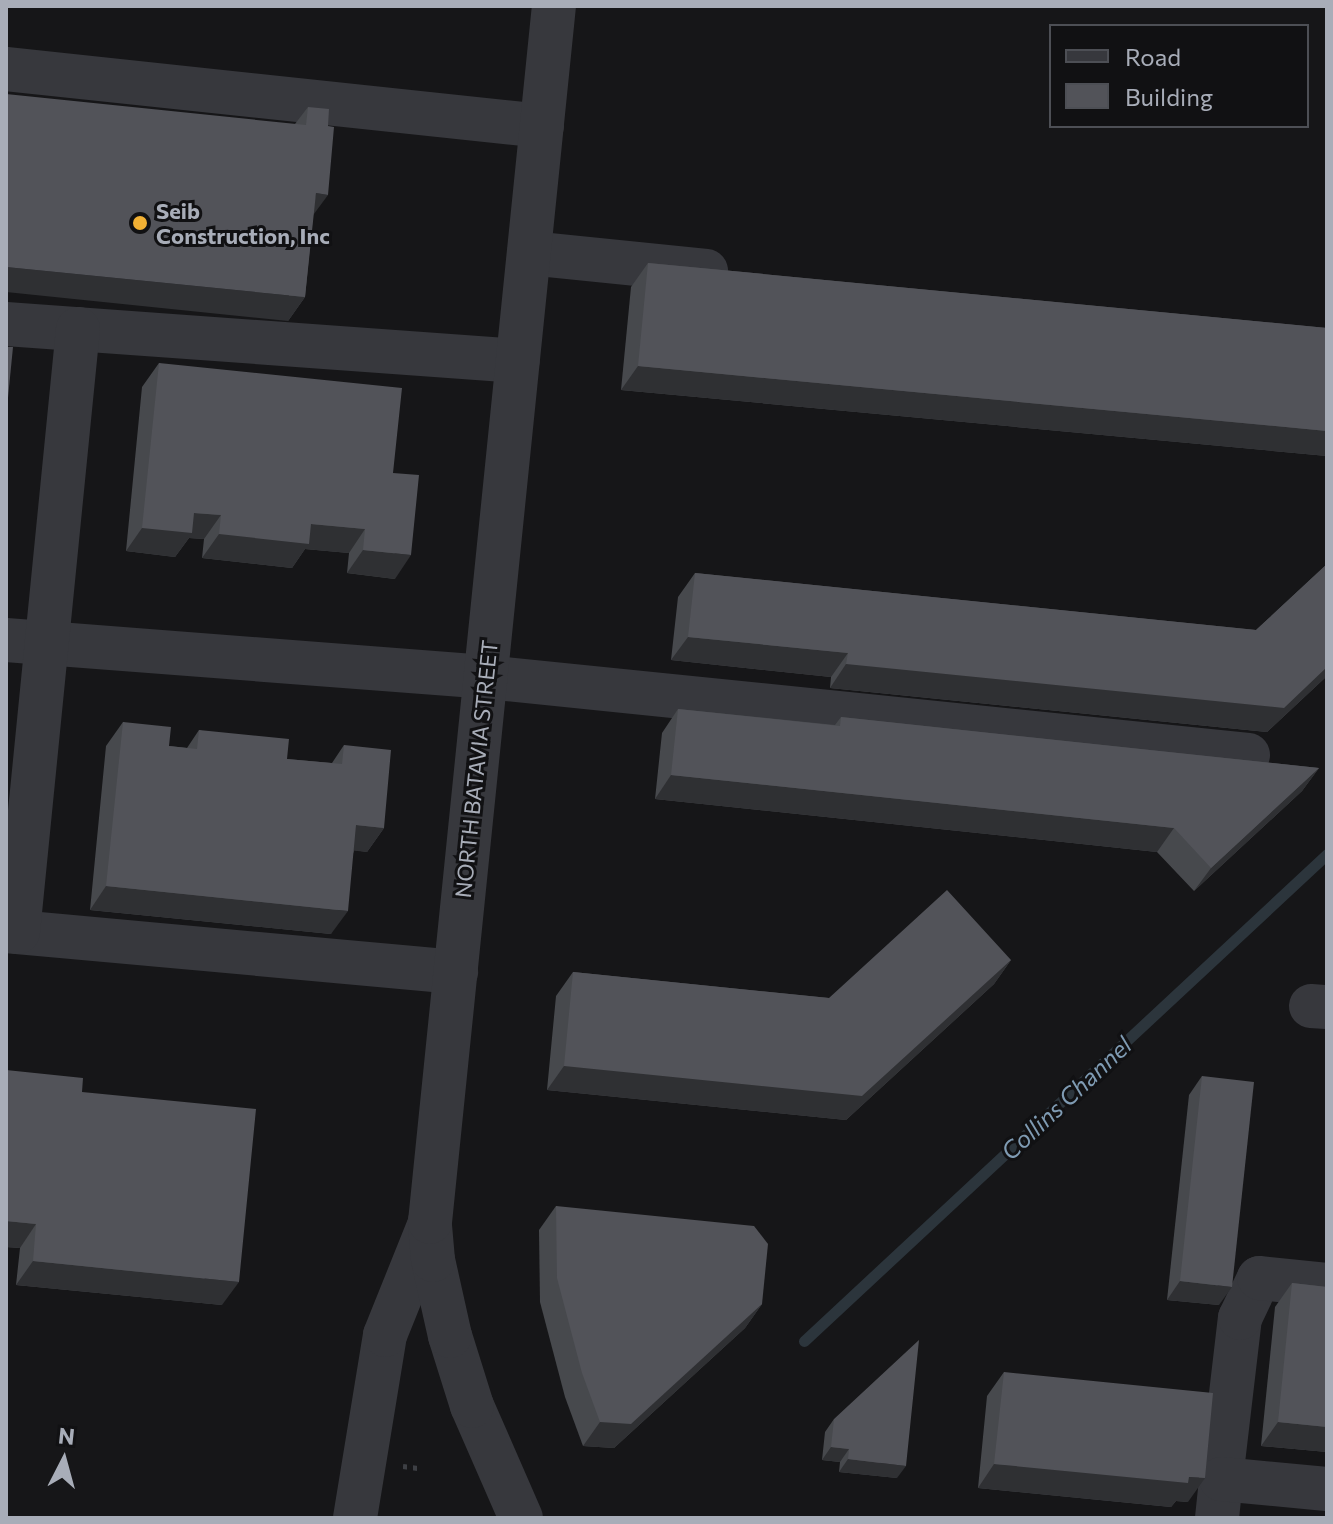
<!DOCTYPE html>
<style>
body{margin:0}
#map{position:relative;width:1333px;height:1524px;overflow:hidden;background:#161618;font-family:Commissioner,sans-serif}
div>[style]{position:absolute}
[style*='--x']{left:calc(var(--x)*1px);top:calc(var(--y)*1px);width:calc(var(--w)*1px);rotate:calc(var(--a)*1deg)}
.stream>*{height:11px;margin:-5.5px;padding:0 5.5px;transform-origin:5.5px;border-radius:5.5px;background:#2c353c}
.path>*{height:5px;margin-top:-2.5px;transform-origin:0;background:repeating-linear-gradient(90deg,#3d3f44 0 4px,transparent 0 10px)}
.minor>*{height:44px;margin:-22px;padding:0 22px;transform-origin:22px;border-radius:22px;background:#37383d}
.wall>*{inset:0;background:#47494d}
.shaded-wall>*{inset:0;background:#2f3033}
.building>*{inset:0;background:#525359}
.dots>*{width:22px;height:22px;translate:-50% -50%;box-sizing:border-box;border:4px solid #111113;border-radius:50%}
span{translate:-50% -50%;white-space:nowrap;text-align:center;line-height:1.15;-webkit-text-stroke:6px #111113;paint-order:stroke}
.poi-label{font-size:22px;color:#a8adb8;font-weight:700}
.left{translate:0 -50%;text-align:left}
.street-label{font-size:22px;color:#a8adb8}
.water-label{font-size:24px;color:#7f9bb3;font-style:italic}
.frame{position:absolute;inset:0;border:8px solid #a8adb8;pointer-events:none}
.legend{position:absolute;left:1049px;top:24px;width:260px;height:104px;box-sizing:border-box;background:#111113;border:2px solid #4d4f55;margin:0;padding:10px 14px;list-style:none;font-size:24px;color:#a8adb8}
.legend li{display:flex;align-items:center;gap:16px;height:40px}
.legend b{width:40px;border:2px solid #4d4f55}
.north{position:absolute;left:24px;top:1420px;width:80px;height:80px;-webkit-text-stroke:6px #111113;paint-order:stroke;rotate:6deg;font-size:22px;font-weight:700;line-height:32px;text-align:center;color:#a8adb8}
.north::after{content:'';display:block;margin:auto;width:28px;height:36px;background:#a8adb8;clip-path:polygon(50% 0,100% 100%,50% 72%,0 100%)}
</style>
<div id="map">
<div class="stream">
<div style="--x:804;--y:1341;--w:715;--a:-42.96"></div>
</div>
<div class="path">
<div style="--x:403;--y:1466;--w:15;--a:8"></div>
</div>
<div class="minor">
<div style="--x:6;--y:69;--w:539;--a:6.07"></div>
<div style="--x:529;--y:253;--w:178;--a:5.8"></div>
<div style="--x:6;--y:324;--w:513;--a:4.13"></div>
<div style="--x:6;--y:640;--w:481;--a:4.4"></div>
<div style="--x:486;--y:677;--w:766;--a:5.84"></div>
<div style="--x:6;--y:931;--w:452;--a:5.2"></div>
<div style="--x:18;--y:932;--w:606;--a:-84.32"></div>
<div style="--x:1311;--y:1006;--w:16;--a:4"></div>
<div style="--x:1221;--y:1479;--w:162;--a:-83.3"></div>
<div style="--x:1240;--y:1318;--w:44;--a:-64.6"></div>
<div style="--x:1259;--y:1278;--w:68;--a:5.9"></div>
<div style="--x:355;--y:1518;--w:185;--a:-80.7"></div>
<div style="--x:385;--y:1335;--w:115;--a:-68.1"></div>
<div style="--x:521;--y:1518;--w:122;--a:-113.6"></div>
<div style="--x:472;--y:1406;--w:73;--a:-107.4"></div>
<div style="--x:450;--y:1336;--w:78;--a:-102.6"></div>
<div style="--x:433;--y:1260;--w:38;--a:-95"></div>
<div style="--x:430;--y:1222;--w:1222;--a:-84.18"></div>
<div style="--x:1217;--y:1518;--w:39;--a:-84"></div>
<div style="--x:1221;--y:1479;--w:106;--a:5.4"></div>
</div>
<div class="wall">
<div style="clip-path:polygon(308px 107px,313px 216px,305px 297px,288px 321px,295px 124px)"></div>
<div style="clip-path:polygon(648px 263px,1327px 328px,1327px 456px,621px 390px,631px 287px)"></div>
<div style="clip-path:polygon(159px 363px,393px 473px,395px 579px,347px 573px,349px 553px,305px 549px,292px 568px,202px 558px,204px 539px,189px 538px,175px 557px,126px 551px,142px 387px)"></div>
<div style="clip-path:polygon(1327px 564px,1327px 676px,1267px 732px,830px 688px,831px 677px,671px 660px,678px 597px,695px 573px,1256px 630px)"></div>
<div style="clip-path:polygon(678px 709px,835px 725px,841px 717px,1319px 768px,1302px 791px,1194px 891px,1157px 852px,655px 799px,662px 733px)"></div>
<div style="clip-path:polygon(123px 722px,169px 746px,187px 748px,199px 730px,287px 759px,332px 763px,344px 745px,384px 828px,367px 852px,354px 850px,331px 934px,90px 910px,106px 746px)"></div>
<div style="clip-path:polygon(1011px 960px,994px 984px,846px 1120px,547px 1090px,556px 996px,573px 972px,829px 998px)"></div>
<div style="clip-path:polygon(6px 1070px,82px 1092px,222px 1305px,16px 1285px,20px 1248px,6px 1247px)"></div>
<div style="clip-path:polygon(1202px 1076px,1219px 1305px,1167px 1300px,1189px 1095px)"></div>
<div style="clip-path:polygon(556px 1206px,762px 1304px,745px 1328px,614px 1448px,583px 1446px,565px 1397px,540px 1302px,539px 1230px)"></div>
<div style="clip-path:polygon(1292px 1283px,1327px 1287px,1327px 1452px,1261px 1446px,1275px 1307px)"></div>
<div style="clip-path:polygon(1004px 1372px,1188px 1502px,1176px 1501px,1171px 1507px,978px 1488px,987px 1396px)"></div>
<div style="clip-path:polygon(834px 1419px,897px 1478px,839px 1472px,840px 1462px,822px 1460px,825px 1432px)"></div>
</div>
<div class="shaded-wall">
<div style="clip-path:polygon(316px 193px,328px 195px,311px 218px)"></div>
<div style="clip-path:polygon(6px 267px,305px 297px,288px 321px,6px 292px)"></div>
<div style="clip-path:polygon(638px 366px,1327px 431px,1327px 456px,621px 390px)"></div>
<div style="clip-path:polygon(194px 513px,221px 515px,204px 539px,189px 538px,175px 557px,126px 551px,142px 528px)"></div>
<div style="clip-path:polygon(311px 524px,365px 529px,349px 553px,305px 549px,292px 568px,202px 558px,219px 534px)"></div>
<div style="clip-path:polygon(363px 550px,411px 555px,395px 579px,347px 573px)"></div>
<div style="clip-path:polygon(688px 637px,848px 653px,831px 677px,671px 660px)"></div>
<div style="clip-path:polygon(846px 664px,1327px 667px,1327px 676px,1267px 732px,830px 688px)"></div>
<div style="clip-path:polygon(1319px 768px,1302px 791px,1194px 891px,1211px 868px)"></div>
<div style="clip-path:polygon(671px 775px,1174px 828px,1157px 852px,655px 799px)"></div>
<div style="clip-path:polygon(356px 825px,384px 828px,367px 852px,339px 849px)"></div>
<div style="clip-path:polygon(106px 886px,348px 911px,331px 934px,90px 910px)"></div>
<div style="clip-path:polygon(1011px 960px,994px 984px,846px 1120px,547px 1090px,564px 1066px)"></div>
<div style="clip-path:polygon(6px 1221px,36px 1224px,20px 1248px,6px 1247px)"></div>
<div style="clip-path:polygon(33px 1261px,239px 1282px,222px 1305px,16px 1285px)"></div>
<div style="clip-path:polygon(1180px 1281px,1232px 1287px,1219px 1305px,1167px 1300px)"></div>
<div style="clip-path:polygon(762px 1304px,745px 1328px,614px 1448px,583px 1446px,600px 1422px)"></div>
<div style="clip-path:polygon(1278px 1422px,1327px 1427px,1327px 1452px,1261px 1446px)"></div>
<div style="clip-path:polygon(831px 1447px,849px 1449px,840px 1462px,822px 1460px)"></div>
<div style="clip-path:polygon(848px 1459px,906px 1466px,897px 1478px,839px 1472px)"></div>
<div style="clip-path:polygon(994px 1464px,1189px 1477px,1205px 1478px,1188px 1502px,1176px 1501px,1171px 1507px,978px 1488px)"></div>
</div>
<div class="building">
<div style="clip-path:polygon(6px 94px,306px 125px,308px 107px,329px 109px,328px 126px,334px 127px,328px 195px,316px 193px,305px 297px,6px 267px)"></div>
<div style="clip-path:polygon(648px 263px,1327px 328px,1327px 431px,638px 366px)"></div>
<div style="clip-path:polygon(6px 347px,13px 347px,6px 418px)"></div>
<div style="clip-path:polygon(159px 363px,402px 388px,393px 473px,419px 475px,411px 555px,363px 550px,365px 529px,311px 524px,309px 544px,219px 534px,221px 515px,194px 513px,192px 533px,142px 528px)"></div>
<div style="clip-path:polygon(1327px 564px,1327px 667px,1284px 708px,846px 664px,848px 653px,688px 637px,695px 573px,1256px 630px)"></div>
<div style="clip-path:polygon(678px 709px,840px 726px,841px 717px,1319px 768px,1211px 868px,1174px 828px,671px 775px)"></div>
<div style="clip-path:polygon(123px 722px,171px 727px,169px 746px,197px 749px,199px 730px,289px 739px,287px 759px,342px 764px,344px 745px,391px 750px,384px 828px,356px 825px,348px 911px,106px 886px)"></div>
<div style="clip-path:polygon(947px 890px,1011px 960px,862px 1096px,564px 1066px,573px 972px,829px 998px)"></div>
<div style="clip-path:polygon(6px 1070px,83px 1078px,82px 1092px,256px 1109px,239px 1282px,33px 1261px,36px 1224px,6px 1221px)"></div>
<div style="clip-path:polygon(1202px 1076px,1254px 1082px,1232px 1287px,1180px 1281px)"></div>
<div style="clip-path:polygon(556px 1206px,754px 1226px,768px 1244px,762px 1304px,631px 1424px,600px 1422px,582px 1373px,557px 1278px)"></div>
<div style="clip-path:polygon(1292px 1283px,1327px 1287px,1327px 1427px,1278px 1422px)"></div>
<div style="clip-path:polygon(919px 1340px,906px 1466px,848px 1459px,849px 1449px,831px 1447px,834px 1419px)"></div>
<div style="clip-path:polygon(1004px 1372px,1213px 1393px,1205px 1478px,1189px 1477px,1188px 1483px,994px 1464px)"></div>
</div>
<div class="dots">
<div style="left:140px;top:223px;background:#f2b134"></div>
</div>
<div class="poi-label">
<span class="left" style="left:156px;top:223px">Seib<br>Construction, Inc</span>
</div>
<div class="street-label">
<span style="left:476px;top:769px;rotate:-84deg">NORTH BATAVIA STREET</span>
</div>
<div class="water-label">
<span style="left:1066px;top:1098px;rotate:-43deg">Collins Channel</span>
</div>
<div class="frame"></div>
<ul class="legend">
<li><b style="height:10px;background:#37383d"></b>Road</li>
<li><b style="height:22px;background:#525359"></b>Building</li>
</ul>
<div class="north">N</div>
</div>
